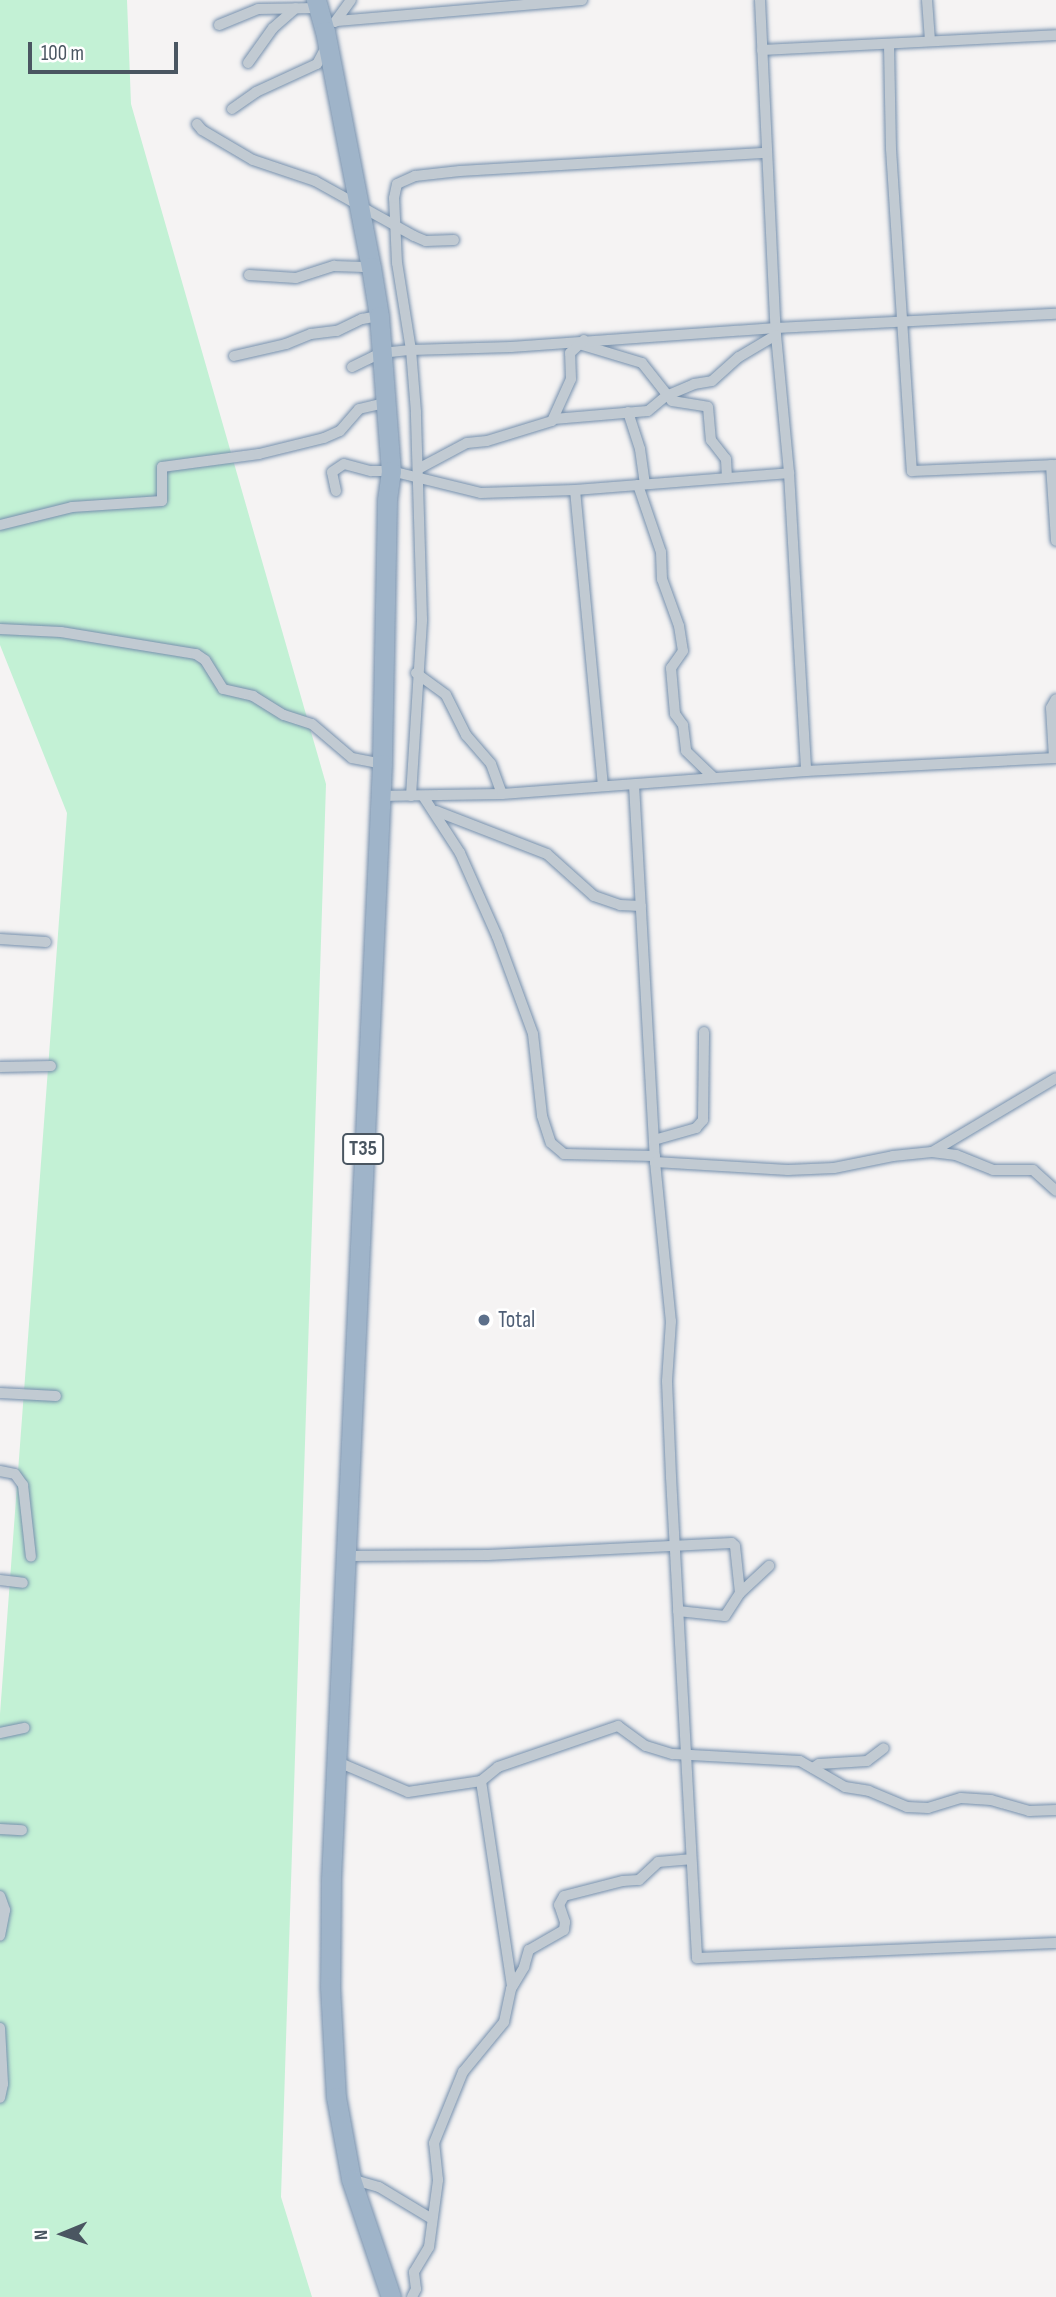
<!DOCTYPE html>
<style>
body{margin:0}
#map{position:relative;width:1056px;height:2297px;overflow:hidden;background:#f5f3f3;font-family:"Sofia Sans Condensed",sans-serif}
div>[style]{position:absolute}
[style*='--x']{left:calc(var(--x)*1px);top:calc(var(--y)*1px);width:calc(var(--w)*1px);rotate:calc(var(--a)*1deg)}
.green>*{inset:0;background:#c3f1d5}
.roads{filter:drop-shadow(0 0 2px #7690ad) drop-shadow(0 0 2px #7690ad)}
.minor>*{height:10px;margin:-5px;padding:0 5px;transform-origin:5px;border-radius:5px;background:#c1cad2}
.trunk>*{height:19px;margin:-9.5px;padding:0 9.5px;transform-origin:9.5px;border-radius:9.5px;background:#9fb4c9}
.dots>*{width:19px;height:19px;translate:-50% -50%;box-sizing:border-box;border:4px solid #fff;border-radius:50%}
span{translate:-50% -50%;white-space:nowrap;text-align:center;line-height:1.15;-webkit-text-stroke:5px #fff;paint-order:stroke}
.shield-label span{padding:2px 5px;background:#fff;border:2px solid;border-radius:5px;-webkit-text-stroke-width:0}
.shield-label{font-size:21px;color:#4a5661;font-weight:700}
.service-label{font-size:23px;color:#4e5e75}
.left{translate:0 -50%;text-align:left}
.north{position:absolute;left:28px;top:2199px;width:70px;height:70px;-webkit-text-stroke:5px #fff;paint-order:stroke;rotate:268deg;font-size:19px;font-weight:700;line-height:28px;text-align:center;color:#4a5661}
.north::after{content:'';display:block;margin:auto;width:24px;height:32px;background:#4a5661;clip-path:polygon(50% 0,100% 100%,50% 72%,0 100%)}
.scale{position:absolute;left:28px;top:42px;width:150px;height:32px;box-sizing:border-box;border:4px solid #4a5661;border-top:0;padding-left:9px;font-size:21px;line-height:24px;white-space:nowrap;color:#4a5661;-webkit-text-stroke:5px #fff;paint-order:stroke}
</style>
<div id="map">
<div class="green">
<div style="clip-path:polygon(0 0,127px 0,131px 104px,326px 784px,281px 2197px,312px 2297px,0 2297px,0 1714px,67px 813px,0 645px)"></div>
</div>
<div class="roads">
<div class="minor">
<div style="--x:760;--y:0;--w:335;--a:87.3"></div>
<div style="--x:776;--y:335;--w:139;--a:84.6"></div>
<div style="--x:789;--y:473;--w:298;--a:86.7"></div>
<div style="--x:927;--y:0;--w:41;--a:85.8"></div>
<div style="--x:337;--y:21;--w:246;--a:-4.9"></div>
<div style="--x:335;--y:22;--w:27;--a:-54"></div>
<div style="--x:219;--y:25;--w:42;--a:-22.3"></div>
<div style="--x:258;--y:9;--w:60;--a:-1"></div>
<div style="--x:889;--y:45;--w:104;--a:88.9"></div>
<div style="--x:891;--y:149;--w:323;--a:86.3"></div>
<div style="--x:912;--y:471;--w:144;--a:-2.4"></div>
<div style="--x:762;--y:50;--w:294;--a:-2.9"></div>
<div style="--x:248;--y:63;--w:43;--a:-54.5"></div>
<div style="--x:273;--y:28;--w:30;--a:-41"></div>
<div style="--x:232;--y:109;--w:29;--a:-35"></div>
<div style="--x:256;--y:92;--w:67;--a:-24.7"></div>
<div style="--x:317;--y:64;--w:19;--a:-62"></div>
<div style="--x:197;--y:124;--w:8;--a:50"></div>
<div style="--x:202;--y:130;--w:59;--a:30.5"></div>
<div style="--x:253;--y:160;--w:65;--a:18.7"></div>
<div style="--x:315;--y:181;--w:113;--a:29.1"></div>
<div style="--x:414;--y:236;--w:13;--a:23"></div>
<div style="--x:426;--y:241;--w:28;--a:-2"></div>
<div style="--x:249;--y:275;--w:47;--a:3.7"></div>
<div style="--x:296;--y:278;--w:40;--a:-18"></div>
<div style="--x:334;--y:266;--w:37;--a:2"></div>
<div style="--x:579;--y:344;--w:66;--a:16.8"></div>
<div style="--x:642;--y:363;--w:48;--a:51.7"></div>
<div style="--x:672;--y:401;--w:36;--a:9"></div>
<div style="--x:708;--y:407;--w:33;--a:85"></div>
<div style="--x:711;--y:440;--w:24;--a:52"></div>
<div style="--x:726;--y:459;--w:19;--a:87"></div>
<div style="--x:234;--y:356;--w:53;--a:-13"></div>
<div style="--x:286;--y:344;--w:27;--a:-22"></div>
<div style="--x:311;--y:334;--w:26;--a:-7"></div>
<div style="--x:337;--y:331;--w:28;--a:-26"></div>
<div style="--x:362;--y:319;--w:17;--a:-10"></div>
<div style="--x:352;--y:367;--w:32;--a:-26"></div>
<div style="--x:381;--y:353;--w:30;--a:-6"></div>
<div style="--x:411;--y:350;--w:100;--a:-1.7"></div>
<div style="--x:511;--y:347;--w:266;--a:-4.1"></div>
<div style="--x:776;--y:328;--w:280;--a:-2.9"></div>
<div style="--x:628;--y:412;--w:39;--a:72"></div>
<div style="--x:640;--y:449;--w:35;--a:82"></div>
<div style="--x:554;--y:419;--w:94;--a:-4.9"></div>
<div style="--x:648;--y:411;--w:23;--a:-40"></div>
<div style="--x:666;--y:396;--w:30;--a:-23"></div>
<div style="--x:694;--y:384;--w:18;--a:-9"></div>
<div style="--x:712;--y:381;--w:36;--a:-42"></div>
<div style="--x:739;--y:357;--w:43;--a:-30.7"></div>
<div style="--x:1051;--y:465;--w:76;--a:86.2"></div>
<div style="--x:418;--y:469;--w:55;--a:-28"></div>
<div style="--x:467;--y:443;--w:20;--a:-6"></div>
<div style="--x:487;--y:441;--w:68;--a:-17.1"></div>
<div style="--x:552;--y:421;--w:46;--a:-65.7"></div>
<div style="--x:571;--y:379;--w:26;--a:-92"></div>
<div style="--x:570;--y:353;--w:19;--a:-43"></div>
<div style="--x:638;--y:485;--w:71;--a:71.1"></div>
<div style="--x:661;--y:552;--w:27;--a:88"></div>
<div style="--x:662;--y:579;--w:50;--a:70.1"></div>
<div style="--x:679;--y:626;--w:25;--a:81"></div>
<div style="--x:683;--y:651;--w:21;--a:125"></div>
<div style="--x:671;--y:668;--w:46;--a:85"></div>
<div style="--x:675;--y:714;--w:14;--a:54"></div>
<div style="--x:683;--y:725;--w:26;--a:83"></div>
<div style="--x:686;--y:751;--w:37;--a:44"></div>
<div style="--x:575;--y:490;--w:297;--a:84.6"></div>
<div style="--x:336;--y:491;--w:19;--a:-102"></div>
<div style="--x:332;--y:472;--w:14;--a:-34"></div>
<div style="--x:344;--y:464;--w:28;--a:15"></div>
<div style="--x:371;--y:471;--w:20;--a:0"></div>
<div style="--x:391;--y:471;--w:93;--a:13.7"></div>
<div style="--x:481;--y:493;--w:94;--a:-1.8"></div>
<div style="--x:575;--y:490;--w:215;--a:-4.5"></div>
<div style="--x:0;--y:525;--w:74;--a:-14"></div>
<div style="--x:72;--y:507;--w:90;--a:-3.8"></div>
<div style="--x:162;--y:501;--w:34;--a:-90"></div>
<div style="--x:162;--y:467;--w:98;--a:-7.6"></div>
<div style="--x:259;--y:454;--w:67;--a:-13.8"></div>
<div style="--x:324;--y:438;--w:17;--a:-24"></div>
<div style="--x:340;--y:431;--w:29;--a:-49"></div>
<div style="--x:359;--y:409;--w:28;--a:-13"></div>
<div style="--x:0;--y:629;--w:61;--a:2.8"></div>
<div style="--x:61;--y:632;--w:137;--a:9.3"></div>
<div style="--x:196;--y:654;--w:11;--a:34"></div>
<div style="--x:205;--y:660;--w:34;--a:58"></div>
<div style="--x:223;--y:689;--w:31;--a:13"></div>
<div style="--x:253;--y:696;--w:36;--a:32"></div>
<div style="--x:284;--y:715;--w:29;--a:18"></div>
<div style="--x:312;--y:724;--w:52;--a:40.4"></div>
<div style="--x:352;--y:758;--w:31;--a:11"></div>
<div style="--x:416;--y:673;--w:37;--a:36"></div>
<div style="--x:446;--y:695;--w:45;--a:63.4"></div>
<div style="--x:466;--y:735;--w:38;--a:49"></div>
<div style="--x:491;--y:764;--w:32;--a:70"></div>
<div style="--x:1054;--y:758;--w:50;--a:-93.4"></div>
<div style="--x:1051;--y:708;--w:10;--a:-61"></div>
<div style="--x:634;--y:785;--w:378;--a:86.8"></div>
<div style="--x:655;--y:1162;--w:160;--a:84.3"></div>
<div style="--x:671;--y:1321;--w:60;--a:93.8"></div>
<div style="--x:667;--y:1381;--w:96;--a:87.6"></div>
<div style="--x:671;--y:1477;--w:482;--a:86.9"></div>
<div style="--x:697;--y:1958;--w:359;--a:-2.4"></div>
<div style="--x:378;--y:796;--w:124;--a:-0.9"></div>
<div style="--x:502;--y:794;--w:305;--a:-4.3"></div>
<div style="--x:806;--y:771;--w:250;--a:-3"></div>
<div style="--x:411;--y:796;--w:177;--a:-86.4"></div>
<div style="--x:422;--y:619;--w:207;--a:-91.7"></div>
<div style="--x:416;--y:412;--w:62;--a:-94.6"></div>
<div style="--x:411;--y:350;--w:88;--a:-99.1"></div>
<div style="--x:397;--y:263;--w:65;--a:-92.6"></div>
<div style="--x:394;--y:198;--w:14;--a:-78"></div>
<div style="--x:397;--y:184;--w:20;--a:-24"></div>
<div style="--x:415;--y:176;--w:45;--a:-6.3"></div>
<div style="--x:460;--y:171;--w:307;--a:-3.4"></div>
<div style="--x:423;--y:796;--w:68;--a:57"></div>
<div style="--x:460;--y:853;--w:91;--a:66"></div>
<div style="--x:497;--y:936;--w:104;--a:69.8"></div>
<div style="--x:533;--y:1034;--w:82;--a:83.7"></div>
<div style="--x:542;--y:1116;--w:28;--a:72"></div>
<div style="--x:551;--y:1143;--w:17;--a:40"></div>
<div style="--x:564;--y:1154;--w:91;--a:1.3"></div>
<div style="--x:436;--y:811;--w:119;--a:21.2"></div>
<div style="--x:547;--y:854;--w:63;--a:41.8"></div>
<div style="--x:594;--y:896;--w:28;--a:19"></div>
<div style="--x:620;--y:905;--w:21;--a:3"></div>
<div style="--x:0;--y:939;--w:46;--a:3.7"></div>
<div style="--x:0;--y:1067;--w:51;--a:-1.1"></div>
<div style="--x:654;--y:1140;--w:44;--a:-15.9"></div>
<div style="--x:696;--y:1128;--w:11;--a:-49"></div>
<div style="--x:703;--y:1120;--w:88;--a:-89.3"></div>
<div style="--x:932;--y:1152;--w:144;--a:-30.8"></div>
<div style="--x:655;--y:1162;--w:133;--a:3.4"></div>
<div style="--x:788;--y:1170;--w:46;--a:-2.5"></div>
<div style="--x:834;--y:1168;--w:60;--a:-11.5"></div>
<div style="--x:893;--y:1156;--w:39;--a:-6"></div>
<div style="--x:932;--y:1152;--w:24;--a:7"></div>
<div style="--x:956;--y:1155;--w:40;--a:22"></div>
<div style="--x:993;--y:1170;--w:40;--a:0"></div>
<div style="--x:1033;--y:1170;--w:31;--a:42"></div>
<div style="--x:0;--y:1393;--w:56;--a:3.1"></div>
<div style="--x:0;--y:1471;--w:15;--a:11"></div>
<div style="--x:15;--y:1474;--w:14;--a:54"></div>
<div style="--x:23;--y:1485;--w:72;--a:83.7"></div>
<div style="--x:346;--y:1556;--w:142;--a:-0.4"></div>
<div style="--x:488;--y:1555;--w:244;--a:-2.8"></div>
<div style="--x:732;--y:1543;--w:4;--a:45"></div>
<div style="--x:735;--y:1546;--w:47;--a:83.9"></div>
<div style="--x:0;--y:1580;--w:23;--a:7"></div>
<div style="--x:678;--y:1611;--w:47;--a:6.1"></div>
<div style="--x:725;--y:1616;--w:27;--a:-57"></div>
<div style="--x:740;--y:1593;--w:40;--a:-43"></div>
<div style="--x:0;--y:1733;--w:25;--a:-12"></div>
<div style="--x:338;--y:1762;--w:76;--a:23.2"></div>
<div style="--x:408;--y:1792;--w:74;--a:-8.6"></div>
<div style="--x:481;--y:1781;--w:206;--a:81.4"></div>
<div style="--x:813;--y:1768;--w:7;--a:-34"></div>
<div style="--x:819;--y:1764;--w:48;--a:-3.6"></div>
<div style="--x:867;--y:1761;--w:21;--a:-37"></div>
<div style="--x:481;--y:1781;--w:22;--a:-39"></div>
<div style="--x:498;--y:1767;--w:127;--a:-18.9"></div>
<div style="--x:618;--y:1726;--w:34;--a:36"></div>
<div style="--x:646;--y:1746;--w:28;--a:17"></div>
<div style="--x:673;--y:1754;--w:127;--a:3.2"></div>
<div style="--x:800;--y:1761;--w:52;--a:30"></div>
<div style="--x:845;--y:1787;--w:24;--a:9"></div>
<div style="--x:869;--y:1791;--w:41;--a:22.8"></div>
<div style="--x:907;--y:1807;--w:21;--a:3"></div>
<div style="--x:928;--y:1808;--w:34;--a:-17"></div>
<div style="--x:961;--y:1798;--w:30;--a:4"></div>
<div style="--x:991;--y:1800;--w:40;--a:16"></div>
<div style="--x:1029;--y:1811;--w:27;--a:-2"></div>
<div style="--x:0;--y:1829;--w:22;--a:3"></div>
<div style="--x:0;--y:1896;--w:15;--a:70"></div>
<div style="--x:5;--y:1910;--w:26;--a:101"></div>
<div style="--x:0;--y:2028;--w:56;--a:86.9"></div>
<div style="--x:3;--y:2084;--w:14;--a:102"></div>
<div style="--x:351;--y:2179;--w:29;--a:16"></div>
<div style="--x:379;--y:2187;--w:62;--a:31.1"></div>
<div style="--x:412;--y:2297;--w:9;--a:-63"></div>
<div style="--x:416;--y:2289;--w:17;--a:-97"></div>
<div style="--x:414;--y:2272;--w:29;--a:-59"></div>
<div style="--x:429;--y:2247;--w:68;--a:-82.3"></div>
<div style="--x:438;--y:2180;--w:37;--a:-96"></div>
<div style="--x:434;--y:2143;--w:77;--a:-67.8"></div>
<div style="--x:463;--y:2072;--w:65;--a:-50.6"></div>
<div style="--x:504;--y:2022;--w:34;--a:-78"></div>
<div style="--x:511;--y:1989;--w:26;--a:-59"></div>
<div style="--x:524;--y:1967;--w:18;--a:-74"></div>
<div style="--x:529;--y:1950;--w:40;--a:-29.7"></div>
<div style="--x:564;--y:1930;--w:8;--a:-83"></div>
<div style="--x:565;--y:1922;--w:18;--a:-109"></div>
<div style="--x:559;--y:1905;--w:10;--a:-61"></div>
<div style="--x:564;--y:1896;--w:61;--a:-14.3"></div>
<div style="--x:623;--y:1881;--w:16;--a:-4"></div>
<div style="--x:639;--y:1880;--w:26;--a:-43"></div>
<div style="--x:658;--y:1862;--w:32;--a:-5"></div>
</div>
<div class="trunk">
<div style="--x:316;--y:0;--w:32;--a:74"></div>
<div style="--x:325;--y:31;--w:240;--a:79"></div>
<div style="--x:371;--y:267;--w:50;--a:80.7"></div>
<div style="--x:379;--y:316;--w:155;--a:85.6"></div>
<div style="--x:391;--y:471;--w:29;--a:98"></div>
<div style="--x:387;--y:500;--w:264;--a:91.1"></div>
<div style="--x:382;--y:764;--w:1117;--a:92.62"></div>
<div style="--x:331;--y:1880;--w:107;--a:90.5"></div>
<div style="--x:330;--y:1987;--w:110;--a:86.9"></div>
<div style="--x:336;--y:2097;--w:83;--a:79.6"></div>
<div style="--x:351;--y:2179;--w:125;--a:71.3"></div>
</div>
</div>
<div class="dots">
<div style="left:484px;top:1320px;background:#5c6f8a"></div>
</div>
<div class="shield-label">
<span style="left:363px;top:1149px">T35</span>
</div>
<div class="service-label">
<span class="left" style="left:498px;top:1320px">Total</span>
</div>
<div class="north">N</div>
<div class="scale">100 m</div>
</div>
